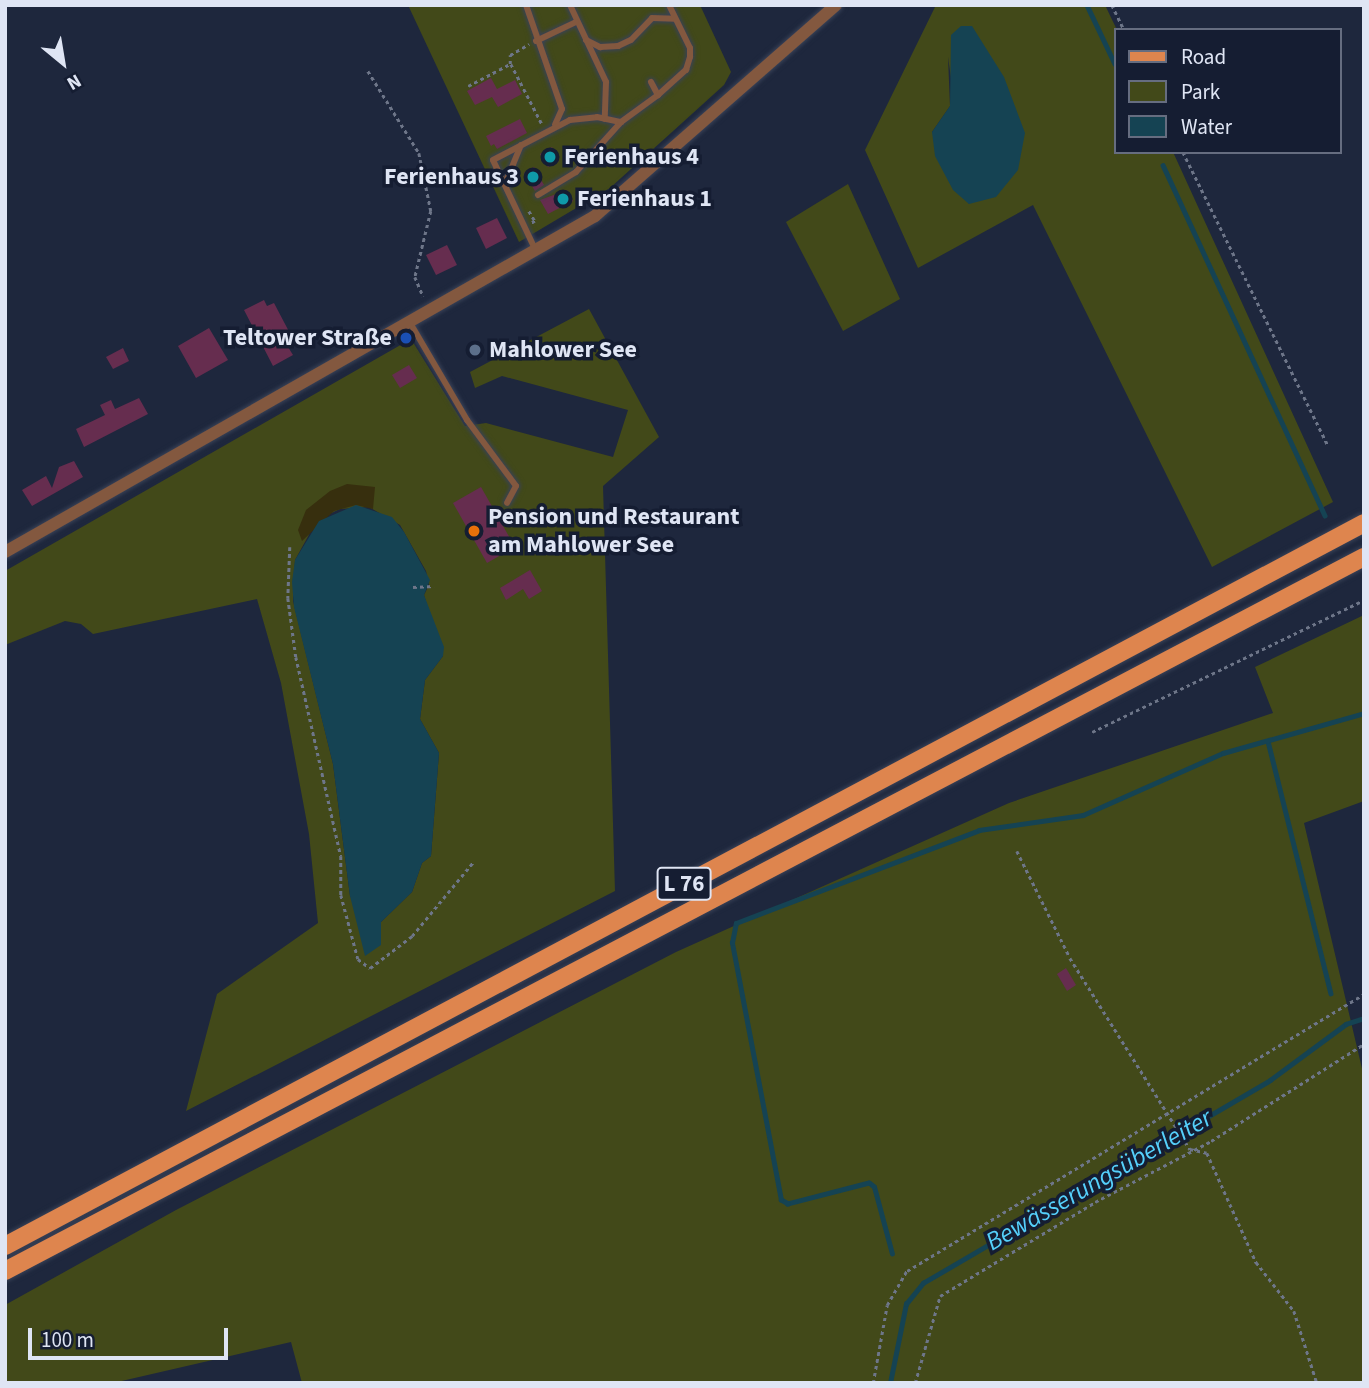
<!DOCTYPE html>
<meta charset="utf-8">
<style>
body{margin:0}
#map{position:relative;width:1369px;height:1388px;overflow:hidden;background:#1e273d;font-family:"Source Sans 3",sans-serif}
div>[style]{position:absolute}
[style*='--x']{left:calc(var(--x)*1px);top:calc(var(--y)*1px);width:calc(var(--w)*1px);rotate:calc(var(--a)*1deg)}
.green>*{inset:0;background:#424919}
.sand>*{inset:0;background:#372f0e}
.water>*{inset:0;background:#154353}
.stream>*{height:4.5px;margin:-2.25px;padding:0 2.25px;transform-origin:2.25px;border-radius:2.25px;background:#154353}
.building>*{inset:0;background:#662d4f}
.path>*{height:2.5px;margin-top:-1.25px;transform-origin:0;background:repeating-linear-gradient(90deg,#6e7689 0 3.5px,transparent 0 7px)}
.roads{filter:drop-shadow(0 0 2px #394257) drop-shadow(0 0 2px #394257)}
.service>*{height:6px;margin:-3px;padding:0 3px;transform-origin:3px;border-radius:3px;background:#83583f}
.minor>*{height:12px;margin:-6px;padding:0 6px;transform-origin:6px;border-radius:6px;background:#83583f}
.primary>*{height:18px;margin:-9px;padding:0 9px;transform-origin:9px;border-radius:9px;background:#de854e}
.dots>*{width:19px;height:19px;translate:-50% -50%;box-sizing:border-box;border:4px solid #151d32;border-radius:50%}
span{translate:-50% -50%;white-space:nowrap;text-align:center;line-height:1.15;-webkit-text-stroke:7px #151d32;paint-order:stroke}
.shield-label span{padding:2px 5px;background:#151d32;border:2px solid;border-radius:5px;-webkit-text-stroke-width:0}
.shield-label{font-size:23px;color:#dfe5f4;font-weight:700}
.poi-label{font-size:24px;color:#dfe5f4;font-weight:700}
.left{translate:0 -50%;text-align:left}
.right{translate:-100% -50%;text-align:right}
.water-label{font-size:26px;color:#55d0fb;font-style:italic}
.frame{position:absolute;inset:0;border:7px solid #dfe5f4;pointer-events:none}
.legend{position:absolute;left:1114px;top:28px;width:228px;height:126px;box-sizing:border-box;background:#151d32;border:2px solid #666d80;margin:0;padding:9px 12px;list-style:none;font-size:21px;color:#dfe5f4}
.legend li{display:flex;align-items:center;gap:14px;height:35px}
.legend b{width:35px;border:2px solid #666d80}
.north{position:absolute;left:28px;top:28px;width:70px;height:70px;-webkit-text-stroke:5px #151d32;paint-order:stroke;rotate:150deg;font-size:19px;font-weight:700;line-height:28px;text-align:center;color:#dfe5f4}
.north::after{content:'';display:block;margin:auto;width:24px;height:32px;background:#dfe5f4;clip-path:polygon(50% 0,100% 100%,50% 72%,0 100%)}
.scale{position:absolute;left:28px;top:1328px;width:200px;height:32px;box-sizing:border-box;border:4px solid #dfe5f4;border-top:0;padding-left:9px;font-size:21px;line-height:24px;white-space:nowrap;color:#dfe5f4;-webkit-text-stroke:5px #151d32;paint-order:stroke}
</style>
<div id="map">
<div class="green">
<div style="clip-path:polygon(408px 5px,700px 5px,731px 72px,724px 85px,610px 188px,519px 242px)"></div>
<div style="clip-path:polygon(evenodd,936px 5px,1105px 5px,1117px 30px,1115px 152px,1173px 152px,1333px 502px,1212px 567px,1033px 205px,918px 268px,865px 150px,936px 5px,948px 57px,969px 204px,932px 132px,950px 106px,948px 57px)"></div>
<div style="clip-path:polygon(848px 184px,900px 299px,843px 331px,786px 222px)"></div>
<div style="clip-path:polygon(evenodd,589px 309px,659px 437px,603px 486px,615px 891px,186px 1111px,217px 994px,318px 923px,309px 834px,281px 683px,257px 599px,93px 634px,81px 624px,65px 621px,5px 645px,5px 571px,411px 339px,465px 426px,486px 423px,613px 457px,628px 410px,502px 376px,475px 388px,470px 372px,589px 309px,369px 507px,400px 525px,426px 571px,429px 585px,424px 595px,443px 656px,425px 680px,420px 719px,439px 753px,431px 856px,422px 863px,412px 892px,381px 922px,381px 945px,350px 896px,333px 764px,293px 601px,295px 560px,311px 531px,325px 516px,340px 509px,369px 507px)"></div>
<div style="clip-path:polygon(1364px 615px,1364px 801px,1304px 823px,1364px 1077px,1364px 1383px,302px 1383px,291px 1342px,113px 1383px,5px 1383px,5px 1305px,176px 1210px,676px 952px,1009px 803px,1273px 713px,1255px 667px)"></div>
</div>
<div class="sand">
<div style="clip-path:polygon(347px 484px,375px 487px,373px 509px,356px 505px,334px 511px,302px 541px,298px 530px,306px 510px,330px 491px)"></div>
</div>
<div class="water">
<div style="clip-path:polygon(961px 26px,972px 26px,1004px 77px,1025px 133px,1018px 170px,996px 197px,969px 204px,953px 190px,935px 156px,932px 132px,950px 106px,951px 35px)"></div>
<div style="clip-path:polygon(356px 505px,392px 517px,404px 532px,430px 580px,424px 595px,444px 647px,443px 656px,425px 680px,420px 719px,439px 753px,431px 856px,422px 863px,412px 892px,381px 922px,381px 945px,365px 956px,350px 896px,333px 764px,294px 607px,292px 582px,295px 560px,319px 521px)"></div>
</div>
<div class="stream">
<div style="--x:1087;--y:5;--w:65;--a:64.6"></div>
<div style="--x:1163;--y:165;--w:386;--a:65.2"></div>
<div style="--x:1268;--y:741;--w:260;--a:76"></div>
<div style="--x:892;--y:1254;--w:69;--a:-105"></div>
<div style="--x:874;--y:1187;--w:6;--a:-141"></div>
<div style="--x:869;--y:1183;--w:84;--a:165.5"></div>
<div style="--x:788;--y:1204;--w:8;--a:-150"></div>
<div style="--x:781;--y:1200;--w:262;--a:-100.8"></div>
<div style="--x:732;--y:943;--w:20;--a:-79"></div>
<div style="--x:736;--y:923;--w:260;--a:-20.9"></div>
<div style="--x:979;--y:830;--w:105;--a:-8.2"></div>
<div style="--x:1083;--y:815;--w:153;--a:-23.9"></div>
<div style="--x:1223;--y:753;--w:147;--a:-15.8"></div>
<div style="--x:890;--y:1383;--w:81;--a:-78.6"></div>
<div style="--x:906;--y:1304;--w:27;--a:-51"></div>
<div style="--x:923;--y:1283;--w:402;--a:-30.3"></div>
<div style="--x:1270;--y:1080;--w:94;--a:-36.4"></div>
<div style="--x:1346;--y:1024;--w:19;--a:-18"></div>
</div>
<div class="building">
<div style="clip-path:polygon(491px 78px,497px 89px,515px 80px,522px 94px,498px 107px,492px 97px,475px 105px,467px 91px)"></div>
<div style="clip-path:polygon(520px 119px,527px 133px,497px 149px,494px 144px,491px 146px,486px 136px)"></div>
<div style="clip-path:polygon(552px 147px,559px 161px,548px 167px,540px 154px)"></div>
<div style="clip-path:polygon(534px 167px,544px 185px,535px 191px,524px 173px)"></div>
<div style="clip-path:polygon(567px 190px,573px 201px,548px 214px,540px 200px)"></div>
<div style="clip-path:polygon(497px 218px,507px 238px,486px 249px,476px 228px)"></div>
<div style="clip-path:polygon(447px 245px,457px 265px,436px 275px,426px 255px)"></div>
<div style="clip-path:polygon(264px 300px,267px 306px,274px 303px,295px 343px,288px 347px,293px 355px,273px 366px,244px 310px)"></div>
<div style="clip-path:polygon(209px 328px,228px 360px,196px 378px,178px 346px)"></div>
<div style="clip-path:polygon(123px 348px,129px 361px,113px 369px,106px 357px)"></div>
<div style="clip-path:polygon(409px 365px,417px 378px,400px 388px,392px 375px)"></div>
<div style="clip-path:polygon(139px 398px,148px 414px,84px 447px,76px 429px,105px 415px,100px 405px,111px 400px,115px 409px)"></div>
<div style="clip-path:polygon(74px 461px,83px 477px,32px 506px,22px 490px,46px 476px,52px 488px,59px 467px)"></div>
<div style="clip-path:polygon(481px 487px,515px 547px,487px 563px,453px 503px)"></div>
<div style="clip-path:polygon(530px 570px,542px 591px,529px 599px,523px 589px,506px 600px,500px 588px)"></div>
<div style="clip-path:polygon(1066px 968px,1076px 985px,1067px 991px,1057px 974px)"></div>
</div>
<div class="path">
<div style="--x:1112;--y:5;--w:28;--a:64"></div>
<div style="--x:511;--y:64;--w:68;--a:62.7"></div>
<div style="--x:368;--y:71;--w:97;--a:58.1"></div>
<div style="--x:419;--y:153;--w:59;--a:78.3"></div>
<div style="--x:431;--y:211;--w:68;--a:103.6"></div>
<div style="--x:415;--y:277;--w:21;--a:67"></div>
<div style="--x:468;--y:86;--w:47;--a:-27.6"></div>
<div style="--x:510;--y:64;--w:9;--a:-90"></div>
<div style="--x:510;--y:55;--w:22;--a:-30"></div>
<div style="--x:1183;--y:152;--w:327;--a:63.7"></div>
<div style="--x:529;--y:211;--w:12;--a:59"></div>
<div style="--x:535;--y:221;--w:4;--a:146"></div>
<div style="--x:290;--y:547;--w:51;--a:92.2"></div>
<div style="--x:288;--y:598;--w:60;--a:82.3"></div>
<div style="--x:296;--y:657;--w:204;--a:77.3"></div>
<div style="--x:341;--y:856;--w:39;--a:90"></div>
<div style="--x:341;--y:895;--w:66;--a:75.1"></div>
<div style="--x:358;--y:959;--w:15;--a:37"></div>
<div style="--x:370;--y:968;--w:53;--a:-37.3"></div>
<div style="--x:412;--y:936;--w:97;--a:-50.4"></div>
<div style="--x:413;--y:587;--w:21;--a:-3"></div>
<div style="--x:1092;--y:732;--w:302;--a:-25.9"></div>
<div style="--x:1017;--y:851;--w:119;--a:63.6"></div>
<div style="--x:1070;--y:958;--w:226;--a:57.9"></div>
<div style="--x:1190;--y:1149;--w:17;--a:13"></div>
<div style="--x:1207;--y:1153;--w:120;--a:65.8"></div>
<div style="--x:1256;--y:1262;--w:62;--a:52.2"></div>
<div style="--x:1294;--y:1311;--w:76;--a:72.3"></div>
<div style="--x:873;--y:1383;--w:79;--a:-79.8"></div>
<div style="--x:887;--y:1305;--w:39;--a:-60"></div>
<div style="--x:907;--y:1271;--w:534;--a:-31.22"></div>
<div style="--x:915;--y:1383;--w:91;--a:-74"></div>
<div style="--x:940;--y:1296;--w:181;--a:-31.2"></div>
<div style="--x:1095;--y:1202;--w:131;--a:-27.7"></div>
<div style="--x:1211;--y:1141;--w:181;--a:-32.4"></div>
</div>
<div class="roads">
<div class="service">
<div style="--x:526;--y:5;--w:110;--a:70.9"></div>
<div style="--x:562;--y:109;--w:17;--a:114"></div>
<div style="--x:570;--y:5;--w:85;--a:64.9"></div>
<div style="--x:606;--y:82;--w:37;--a:92"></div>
<div style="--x:586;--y:40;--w:16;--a:27"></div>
<div style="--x:600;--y:47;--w:18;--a:-3"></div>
<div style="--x:618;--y:46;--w:14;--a:-25"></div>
<div style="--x:631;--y:40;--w:30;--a:-46"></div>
<div style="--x:652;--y:18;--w:23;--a:2"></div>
<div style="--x:536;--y:41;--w:44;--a:-25.4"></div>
<div style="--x:651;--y:82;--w:15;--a:62"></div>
<div style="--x:505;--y:184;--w:42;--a:-67.7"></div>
<div style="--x:538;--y:195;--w:44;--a:-31.2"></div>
<div style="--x:576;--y:172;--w:67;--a:-48"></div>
<div style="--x:535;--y:249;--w:98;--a:-115.3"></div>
<div style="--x:493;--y:160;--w:87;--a:-27.5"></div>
<div style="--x:570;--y:120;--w:27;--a:-6"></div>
<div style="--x:597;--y:117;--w:25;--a:12"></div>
<div style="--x:621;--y:122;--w:46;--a:-36.1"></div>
<div style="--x:658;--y:95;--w:38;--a:-42"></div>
<div style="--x:686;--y:70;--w:14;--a:-73"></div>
<div style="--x:690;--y:57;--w:9;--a:-90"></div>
<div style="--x:690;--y:48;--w:48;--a:-116"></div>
<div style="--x:409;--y:321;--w:115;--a:59.6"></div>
<div style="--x:467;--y:420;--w:82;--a:53.4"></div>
<div style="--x:516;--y:486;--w:19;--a:118"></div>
</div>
<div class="minor">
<div style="--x:5;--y:552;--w:679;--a:-29.66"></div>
<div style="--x:595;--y:216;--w:320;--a:-41.2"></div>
</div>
<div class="primary">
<div style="--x:5;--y:1246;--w:1539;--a:-28.01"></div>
<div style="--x:5;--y:1271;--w:1535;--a:-27.72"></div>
</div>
</div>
<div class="dots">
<div style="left:550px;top:157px;background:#0f9aa8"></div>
<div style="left:533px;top:177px;background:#0f9aa8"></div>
<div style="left:563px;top:199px;background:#0f9aa8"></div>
<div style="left:406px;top:338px;background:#1a4fb4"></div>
<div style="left:475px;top:350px;background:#5c6f8a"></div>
<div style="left:474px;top:531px;background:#e8710a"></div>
</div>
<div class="shield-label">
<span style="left:684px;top:884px">L 76</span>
</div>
<div class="poi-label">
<span class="left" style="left:564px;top:157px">Ferienhaus 4</span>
<span class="right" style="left:519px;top:177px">Ferienhaus 3</span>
<span class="left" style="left:577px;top:199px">Ferienhaus 1</span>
<span class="right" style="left:392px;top:338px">Teltower Straße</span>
<span class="left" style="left:489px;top:350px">Mahlower See</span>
<span class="left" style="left:488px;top:531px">Pension und Restaurant<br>am Mahlower See</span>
</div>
<div class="water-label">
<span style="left:1099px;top:1180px;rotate:-30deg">Bewässerungsüberleiter</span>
</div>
<div class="frame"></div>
<ul class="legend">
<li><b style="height:9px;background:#de854e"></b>Road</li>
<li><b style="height:19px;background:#424919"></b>Park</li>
<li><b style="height:19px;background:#154353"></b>Water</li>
</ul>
<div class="north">N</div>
<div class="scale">100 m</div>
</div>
